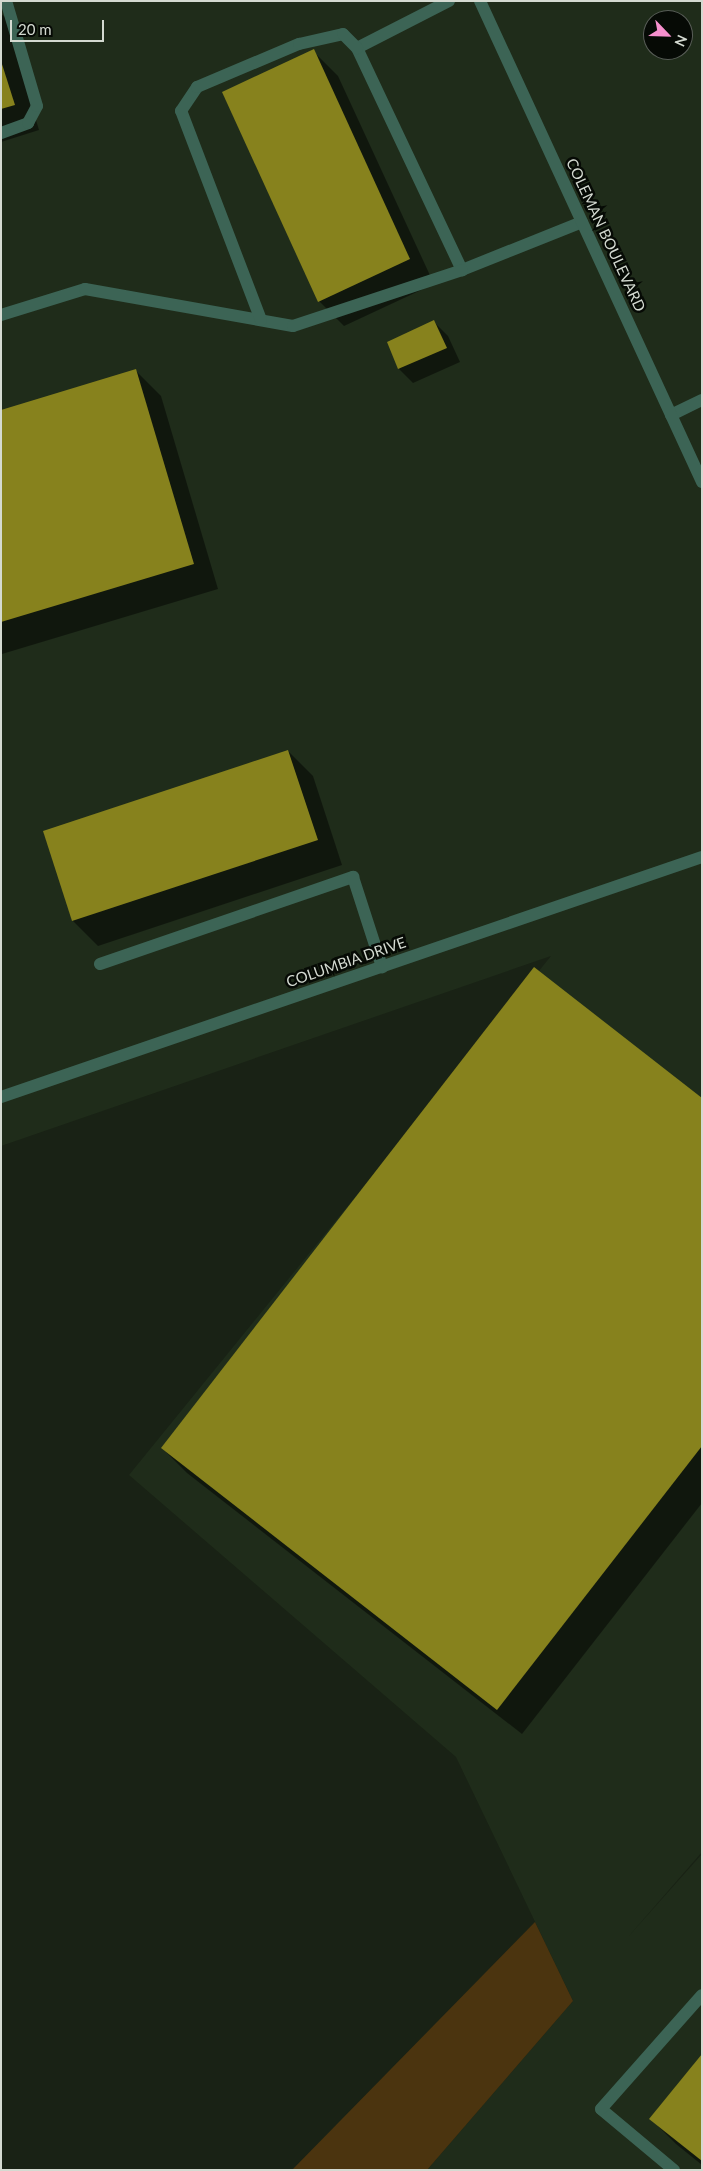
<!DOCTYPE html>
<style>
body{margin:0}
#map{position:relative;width:703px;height:2171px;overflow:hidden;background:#192215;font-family:Lato,sans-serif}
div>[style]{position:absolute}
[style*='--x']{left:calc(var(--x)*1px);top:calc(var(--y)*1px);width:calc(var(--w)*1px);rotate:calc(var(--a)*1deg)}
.built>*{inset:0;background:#1f2c1a}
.green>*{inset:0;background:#4b340f}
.shadow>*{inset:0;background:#0007}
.building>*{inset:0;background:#87821d}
.service>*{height:12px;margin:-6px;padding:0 6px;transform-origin:6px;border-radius:6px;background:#3c6455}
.minor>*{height:12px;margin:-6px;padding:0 6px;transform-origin:6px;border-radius:6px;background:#3c6455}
span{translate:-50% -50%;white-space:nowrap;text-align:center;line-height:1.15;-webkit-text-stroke:5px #060a05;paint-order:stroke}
.street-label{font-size:15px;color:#d4dad1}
.frame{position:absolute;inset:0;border:2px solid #d4dad1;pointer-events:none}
.north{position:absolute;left:643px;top:10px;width:50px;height:50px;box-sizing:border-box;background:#060a05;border:1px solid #585d57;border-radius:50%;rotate:114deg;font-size:14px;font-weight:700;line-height:20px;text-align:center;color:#d4dad1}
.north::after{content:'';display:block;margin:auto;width:18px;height:22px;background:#f790ce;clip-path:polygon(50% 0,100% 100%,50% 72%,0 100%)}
.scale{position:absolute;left:10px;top:20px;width:94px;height:22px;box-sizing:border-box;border:2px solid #d4dad1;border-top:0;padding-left:6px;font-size:15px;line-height:18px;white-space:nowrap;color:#d4dad1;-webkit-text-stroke:4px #060a05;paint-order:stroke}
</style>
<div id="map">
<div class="built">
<div style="clip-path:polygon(evenodd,1px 1px,702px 1px,702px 1852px,628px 1937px,702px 1854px,702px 2170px,427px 2170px,573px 2001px,456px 1757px,129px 1475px,551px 956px,1px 1146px,1px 1px,653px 20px,683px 20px,683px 50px,653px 50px,653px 20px)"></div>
</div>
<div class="green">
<div style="clip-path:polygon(535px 1922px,573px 2001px,427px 2170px,292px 2170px)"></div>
</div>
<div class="shadow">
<div style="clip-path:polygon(1px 14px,5px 17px,39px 130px,1px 142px)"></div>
<div style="clip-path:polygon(313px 51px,338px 76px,434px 284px,344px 326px,319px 301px)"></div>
<div style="clip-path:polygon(434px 322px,448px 336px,460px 362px,413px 383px,399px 369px)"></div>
<div style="clip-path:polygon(136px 371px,161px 396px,218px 589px,2px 654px,1px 411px)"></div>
<div style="clip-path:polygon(288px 751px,313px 776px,342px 865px,98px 946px,73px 921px,45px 832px)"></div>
<div style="clip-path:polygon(702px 1099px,702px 1503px,522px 1734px,187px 1473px,162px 1448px)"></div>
<div style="clip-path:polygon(702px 2056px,702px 2165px,676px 2144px,651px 2119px)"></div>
</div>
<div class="building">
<div style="clip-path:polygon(314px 49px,410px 259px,318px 302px,222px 92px)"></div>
<div style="clip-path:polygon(1px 61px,15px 105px,1px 109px)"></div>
<div style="clip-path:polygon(434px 320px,447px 348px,398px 369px,387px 342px)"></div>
<div style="clip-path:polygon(136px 369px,194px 564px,1px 622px,1px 410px)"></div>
<div style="clip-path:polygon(288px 750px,318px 840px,72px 921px,43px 831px)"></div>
<div style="clip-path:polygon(534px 967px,702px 1098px,702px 1446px,497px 1710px,161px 1448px)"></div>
<div style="clip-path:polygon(702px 2054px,702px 2161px,649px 2119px)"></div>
</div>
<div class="service">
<div style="--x:449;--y:1;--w:103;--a:152.9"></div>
<div style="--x:357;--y:48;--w:246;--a:64.7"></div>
<div style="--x:462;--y:270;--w:129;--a:-21.8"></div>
<div style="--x:1;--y:133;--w:29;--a:-20"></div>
<div style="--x:28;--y:123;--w:19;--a:-62"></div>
<div style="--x:37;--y:106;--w:109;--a:-106.4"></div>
<div style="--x:1;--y:315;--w:88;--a:-17.2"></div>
<div style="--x:85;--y:289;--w:211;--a:10.1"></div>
<div style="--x:293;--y:326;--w:178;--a:-18.3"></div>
<div style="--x:261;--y:320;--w:224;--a:-110.9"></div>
<div style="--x:181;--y:111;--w:29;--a:-56"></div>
<div style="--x:197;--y:87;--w:111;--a:-22.9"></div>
<div style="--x:299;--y:44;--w:45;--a:-12.8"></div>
<div style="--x:343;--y:34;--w:20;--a:45"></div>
<div style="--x:671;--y:415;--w:34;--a:-26"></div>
<div style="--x:100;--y:964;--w:268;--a:-19"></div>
<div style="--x:353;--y:877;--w:95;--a:72.1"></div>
<div style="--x:674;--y:2170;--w:95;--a:-140.1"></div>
<div style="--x:601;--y:2109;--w:152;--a:-48.5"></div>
</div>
<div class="minor">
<div style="--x:480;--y:1;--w:530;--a:65.22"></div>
<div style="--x:1;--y:1097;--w:741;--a:-18.9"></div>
</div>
<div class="street-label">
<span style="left:606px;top:235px;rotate:65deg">COLEMAN BOULEVARD</span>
<span style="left:346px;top:962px;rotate:-19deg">COLUMBIA DRIVE</span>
</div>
<div class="frame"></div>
<div class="north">N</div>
<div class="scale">20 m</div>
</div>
